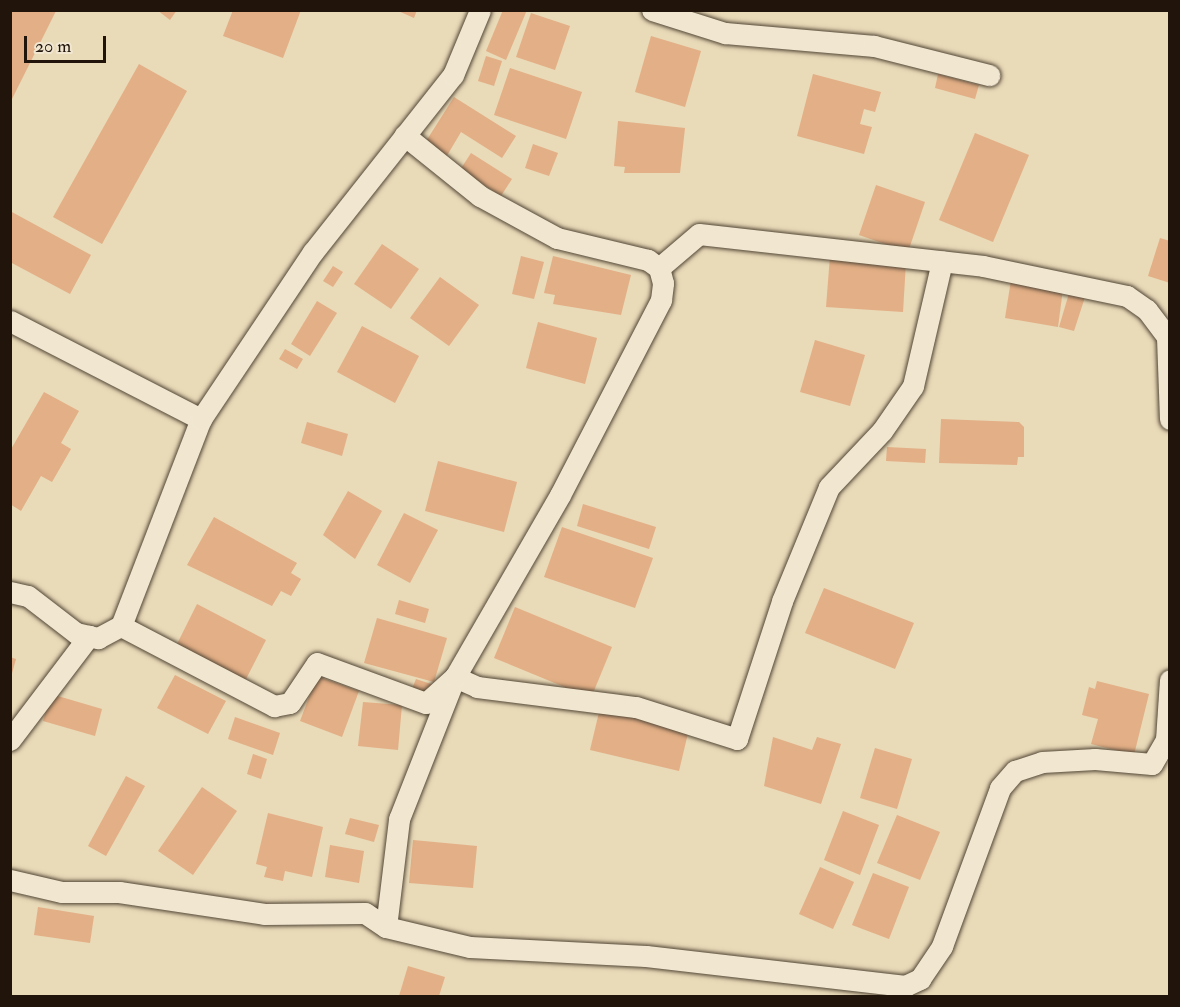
<!DOCTYPE html>
<style>
body{margin:0}
#map{position:relative;width:1180px;height:1007px;overflow:hidden;background:#e9dab8;font-family:"IM FELL Double Pica",serif}
div>[style]{position:absolute}
[style*='--x']{left:calc(var(--x)*1px);top:calc(var(--y)*1px);width:calc(var(--w)*1px);rotate:calc(var(--a)*1deg)}
.building>*{inset:0;background:#e3af86}
.roads{filter:drop-shadow(0 0 2px #524636) drop-shadow(0 0 2px #524636)}
.minor>*{height:21px;margin:-10.5px;padding:0 10.5px;transform-origin:10.5px;border-radius:10.5px;background:#f1e7d1}
span{translate:-50% -50%;white-space:nowrap;text-align:center;line-height:1.15;-webkit-text-stroke:4.5px #f1e7d1;paint-order:stroke}
.frame{position:absolute;inset:0;border:12px solid #20140b;pointer-events:none}
.scale{position:absolute;left:24px;top:36px;width:82px;height:27px;box-sizing:border-box;border:3px solid #20140b;border-top:0;padding-left:8px;font-size:18px;line-height:21px;white-space:nowrap;color:#20140b;-webkit-text-stroke:4px #f1e7d1;paint-order:stroke}
</style>
<div id="map">
<div class="building">
<div style="clip-path:polygon(10px 10px,56px 11px,10px 103px)"></div>
<div style="clip-path:polygon(157px 10px,177px 10px,170px 20px)"></div>
<div style="clip-path:polygon(233px 10px,301px 10px,283px 58px,223px 36px)"></div>
<div style="clip-path:polygon(396px 10px,417px 10px,414px 18px)"></div>
<div style="clip-path:polygon(503px 10px,527px 10px,506px 60px,486px 51px)"></div>
<div style="clip-path:polygon(531px 13px,570px 26px,555px 70px,516px 57px)"></div>
<div style="clip-path:polygon(651px 36px,701px 51px,685px 107px,635px 92px)"></div>
<div style="clip-path:polygon(486px 56px,502px 61px,494px 86px,478px 81px)"></div>
<div style="clip-path:polygon(139px 64px,187px 91px,102px 244px,53px 217px)"></div>
<div style="clip-path:polygon(510px 68px,582px 92px,566px 139px,494px 115px)"></div>
<div style="clip-path:polygon(813px 74px,881px 92px,875px 112px,864px 109px,860px 124px,872px 127px,864px 154px,797px 136px)"></div>
<div style="clip-path:polygon(938px 74px,979px 85px,975px 99px,935px 88px)"></div>
<div style="clip-path:polygon(454px 97px,516px 136px,502px 158px,461px 132px,445px 159px,423px 146px)"></div>
<div style="clip-path:polygon(618px 121px,685px 128px,680px 173px,624px 173px,625px 167px,614px 166px)"></div>
<div style="clip-path:polygon(975px 133px,1029px 155px,993px 242px,939px 220px)"></div>
<div style="clip-path:polygon(533px 144px,558px 153px,549px 176px,525px 168px)"></div>
<div style="clip-path:polygon(471px 153px,512px 179px,501px 196px,460px 170px)"></div>
<div style="clip-path:polygon(876px 185px,925px 202px,908px 252px,859px 235px)"></div>
<div style="clip-path:polygon(10px 211px,91px 255px,70px 294px,10px 262px)"></div>
<div style="clip-path:polygon(1160px 238px,1170px 241px,1170px 283px,1148px 276px)"></div>
<div style="clip-path:polygon(382px 244px,419px 269px,391px 309px,354px 284px)"></div>
<div style="clip-path:polygon(521px 256px,544px 262px,534px 299px,512px 294px)"></div>
<div style="clip-path:polygon(553px 256px,631px 275px,621px 315px,553px 304px,555px 295px,544px 293px)"></div>
<div style="clip-path:polygon(830px 256px,906px 262px,903px 312px,826px 307px)"></div>
<div style="clip-path:polygon(333px 266px,343px 272px,333px 287px,323px 281px)"></div>
<div style="clip-path:polygon(440px 277px,479px 305px,449px 346px,410px 318px)"></div>
<div style="clip-path:polygon(1011px 280px,1063px 289px,1058px 327px,1005px 318px)"></div>
<div style="clip-path:polygon(1070px 290px,1086px 294px,1074px 331px,1059px 327px)"></div>
<div style="clip-path:polygon(317px 301px,337px 313px,310px 356px,291px 344px)"></div>
<div style="clip-path:polygon(538px 322px,597px 338px,585px 384px,526px 368px)"></div>
<div style="clip-path:polygon(362px 326px,419px 356px,395px 403px,337px 372px)"></div>
<div style="clip-path:polygon(815px 340px,865px 355px,850px 406px,800px 392px)"></div>
<div style="clip-path:polygon(285px 349px,303px 359px,297px 369px,279px 359px)"></div>
<div style="clip-path:polygon(44px 392px,79px 411px,61px 443px,71px 449px,52px 482px,41px 476px,21px 511px,10px 504px,10px 451px)"></div>
<div style="clip-path:polygon(941px 419px,1019px 422px,1024px 427px,1024px 457px,1018px 457px,1017px 465px,939px 463px)"></div>
<div style="clip-path:polygon(307px 422px,348px 434px,342px 456px,301px 443px)"></div>
<div style="clip-path:polygon(887px 447px,926px 449px,925px 463px,886px 461px)"></div>
<div style="clip-path:polygon(438px 461px,517px 482px,504px 532px,425px 511px)"></div>
<div style="clip-path:polygon(348px 491px,382px 511px,355px 559px,323px 535px)"></div>
<div style="clip-path:polygon(583px 504px,656px 527px,649px 549px,577px 526px)"></div>
<div style="clip-path:polygon(404px 513px,438px 530px,410px 583px,377px 565px)"></div>
<div style="clip-path:polygon(214px 517px,297px 563px,291px 573px,301px 579px,291px 596px,281px 591px,272px 606px,187px 565px)"></div>
<div style="clip-path:polygon(562px 527px,653px 558px,635px 608px,544px 577px)"></div>
<div style="clip-path:polygon(824px 588px,914px 623px,895px 669px,805px 633px)"></div>
<div style="clip-path:polygon(399px 600px,429px 609px,425px 623px,395px 614px)"></div>
<div style="clip-path:polygon(197px 604px,266px 640px,245px 681px,176px 646px)"></div>
<div style="clip-path:polygon(515px 607px,612px 647px,591px 698px,494px 658px)"></div>
<div style="clip-path:polygon(377px 618px,447px 638px,434px 682px,364px 663px)"></div>
<div style="clip-path:polygon(10px 657px,16px 659px,11px 677px,10px 677px)"></div>
<div style="clip-path:polygon(175px 675px,226px 701px,208px 734px,157px 708px)"></div>
<div style="clip-path:polygon(317px 676px,359px 691px,342px 737px,300px 721px)"></div>
<div style="clip-path:polygon(416px 679px,437px 686px,433px 697px,412px 689px)"></div>
<div style="clip-path:polygon(1097px 681px,1149px 694px,1134px 755px,1091px 744px,1098px 719px,1082px 715px,1089px 687px,1095px 689px)"></div>
<div style="clip-path:polygon(51px 694px,102px 709px,95px 736px,43px 721px)"></div>
<div style="clip-path:polygon(363px 702px,402px 705px,398px 750px,358px 746px)"></div>
<div style="clip-path:polygon(600px 708px,689px 729px,679px 771px,590px 750px)"></div>
<div style="clip-path:polygon(235px 717px,280px 733px,273px 755px,228px 739px)"></div>
<div style="clip-path:polygon(773px 737px,812px 750px,817px 737px,841px 744px,821px 804px,764px 786px)"></div>
<div style="clip-path:polygon(875px 748px,912px 759px,897px 809px,860px 798px)"></div>
<div style="clip-path:polygon(253px 754px,267px 759px,261px 779px,247px 774px)"></div>
<div style="clip-path:polygon(126px 776px,145px 786px,106px 856px,88px 846px)"></div>
<div style="clip-path:polygon(202px 787px,237px 811px,193px 875px,158px 851px)"></div>
<div style="clip-path:polygon(843px 811px,879px 825px,860px 875px,824px 860px)"></div>
<div style="clip-path:polygon(268px 813px,323px 827px,312px 877px,285px 871px,283px 881px,264px 877px,267px 867px,256px 864px)"></div>
<div style="clip-path:polygon(897px 815px,940px 832px,920px 880px,877px 863px)"></div>
<div style="clip-path:polygon(350px 818px,379px 825px,374px 842px,345px 834px)"></div>
<div style="clip-path:polygon(413px 840px,477px 846px,473px 888px,409px 883px)"></div>
<div style="clip-path:polygon(330px 845px,364px 851px,359px 883px,325px 877px)"></div>
<div style="clip-path:polygon(820px 867px,854px 882px,833px 929px,799px 914px)"></div>
<div style="clip-path:polygon(873px 873px,909px 887px,889px 939px,852px 925px)"></div>
<div style="clip-path:polygon(38px 907px,94px 916px,90px 943px,34px 935px)"></div>
<div style="clip-path:polygon(408px 966px,445px 977px,439px 996px,399px 996px)"></div>
</div>
<div class="roads">
<div class="minor">
<div style="--x:652;--y:10;--w:77;--a:17.5"></div>
<div style="--x:725;--y:33;--w:150;--a:5"></div>
<div style="--x:874;--y:46;--w:119;--a:14.2"></div>
<div style="--x:659;--y:268;--w:52;--a:-40.4"></div>
<div style="--x:699;--y:234;--w:286;--a:6.4"></div>
<div style="--x:983;--y:266;--w:147;--a:11.8"></div>
<div style="--x:1127;--y:296;--w:24;--a:35"></div>
<div style="--x:1147;--y:310;--w:34;--a:53"></div>
<div style="--x:1167;--y:337;--w:82;--a:87.9"></div>
<div style="--x:10;--y:321;--w:215;--a:27.2"></div>
<div style="--x:10;--y:592;--w:18;--a:13"></div>
<div style="--x:28;--y:596;--w:61;--a:37.6"></div>
<div style="--x:76;--y:633;--w:23;--a:13"></div>
<div style="--x:98;--y:638;--w:26;--a:-28"></div>
<div style="--x:121;--y:626;--w:222;--a:-68.9"></div>
<div style="--x:201;--y:419;--w:201;--a:-56.2"></div>
<div style="--x:313;--y:252;--w:226;--a:-51.7"></div>
<div style="--x:453;--y:75;--w:70;--a:-67.4"></div>
<div style="--x:121;--y:626;--w:173;--a:27.6"></div>
<div style="--x:274;--y:706;--w:16;--a:-11"></div>
<div style="--x:290;--y:703;--w:48;--a:-56"></div>
<div style="--x:317;--y:663;--w:116;--a:20.2"></div>
<div style="--x:426;--y:703;--w:39;--a:-42"></div>
<div style="--x:455;--y:677;--w:24;--a:24"></div>
<div style="--x:477;--y:687;--w:160;--a:7.2"></div>
<div style="--x:636;--y:707;--w:106;--a:17.6"></div>
<div style="--x:737;--y:739;--w:145;--a:-71.9"></div>
<div style="--x:782;--y:601;--w:123;--a:-67.6"></div>
<div style="--x:829;--y:487;--w:77;--a:-46.6"></div>
<div style="--x:882;--y:431;--w:55;--a:-55.4"></div>
<div style="--x:913;--y:386;--w:128;--a:-76.9"></div>
<div style="--x:10;--y:740;--w:131;--a:-52.8"></div>
<div style="--x:10;--y:880;--w:53;--a:13"></div>
<div style="--x:62;--y:892;--w:57;--a:0"></div>
<div style="--x:119;--y:892;--w:147;--a:8.6"></div>
<div style="--x:264;--y:914;--w:101;--a:-0.6"></div>
<div style="--x:365;--y:913;--w:25;--a:34"></div>
<div style="--x:386;--y:927;--w:109;--a:-83.1"></div>
<div style="--x:399;--y:819;--w:153;--a:-68.5"></div>
<div style="--x:455;--y:677;--w:210;--a:-60"></div>
<div style="--x:560;--y:495;--w:220;--a:-62.6"></div>
<div style="--x:661;--y:300;--w:17;--a:-83"></div>
<div style="--x:663;--y:283;--w:16;--a:-105"></div>
<div style="--x:659;--y:268;--w:14;--a:-144"></div>
<div style="--x:648;--y:260;--w:94;--a:-166.4"></div>
<div style="--x:557;--y:238;--w:88;--a:-151.4"></div>
<div style="--x:480;--y:196;--w:97;--a:-141.2"></div>
<div style="--x:386;--y:927;--w:86;--a:13.4"></div>
<div style="--x:470;--y:947;--w:176;--a:2.9"></div>
<div style="--x:646;--y:956;--w:261;--a:6.6"></div>
<div style="--x:905;--y:986;--w:17;--a:-25"></div>
<div style="--x:920;--y:979;--w:40;--a:-56"></div>
<div style="--x:942;--y:946;--w:168;--a:-69.8"></div>
<div style="--x:1000;--y:788;--w:23;--a:-49"></div>
<div style="--x:1015;--y:771;--w:28;--a:-18"></div>
<div style="--x:1042;--y:762;--w:53;--a:-3.2"></div>
<div style="--x:1095;--y:759;--w:57;--a:5"></div>
<div style="--x:1152;--y:764;--w:28;--a:-60"></div>
<div style="--x:1166;--y:740;--w:60;--a:-86.2"></div>
</div>
</div>
<div class="frame"></div>
<div class="scale">20 m</div>
</div>
